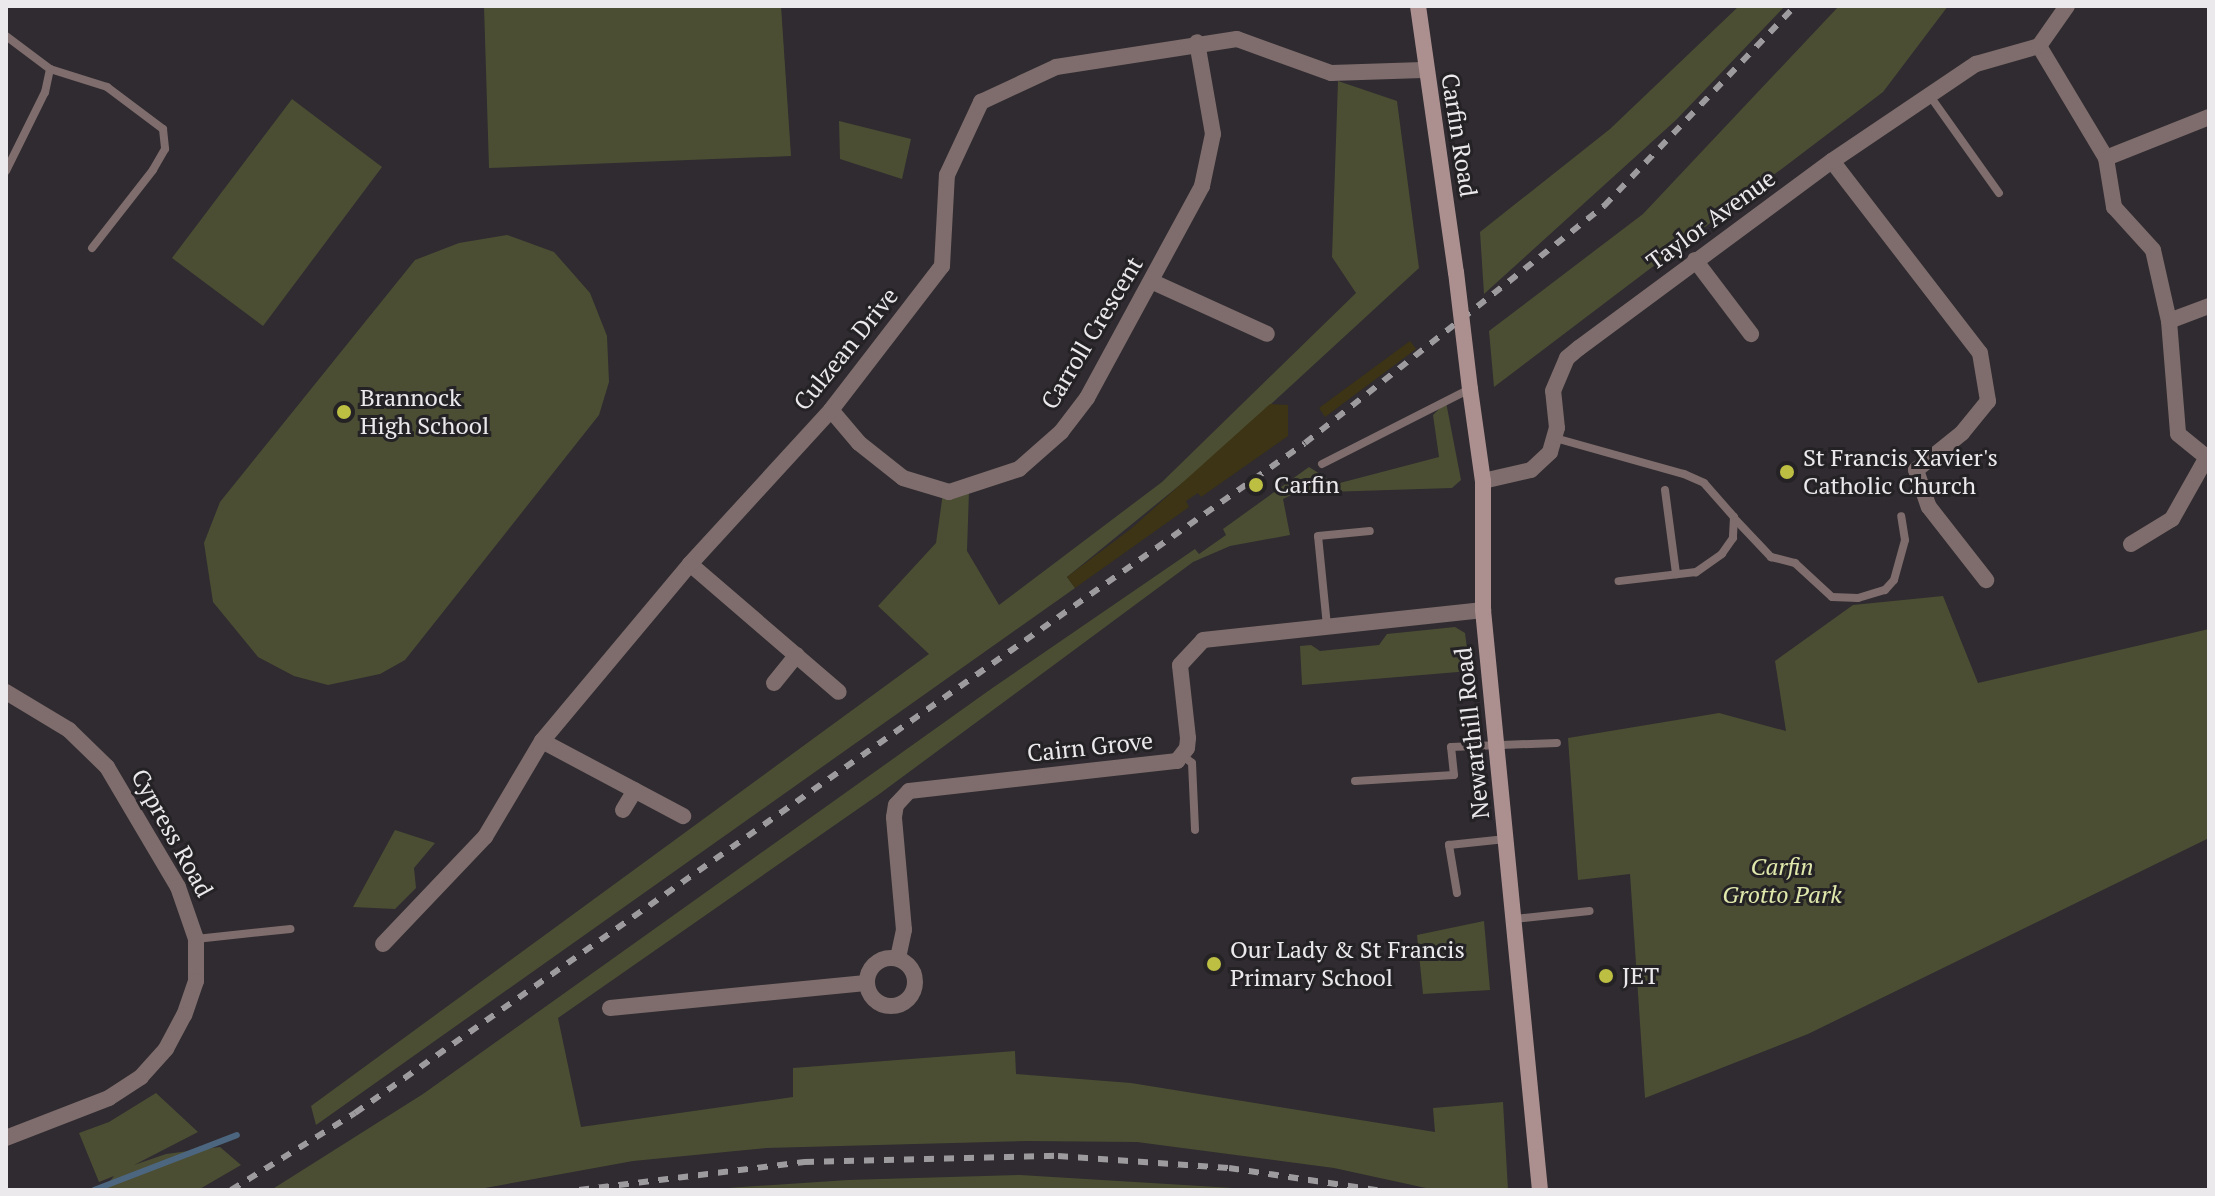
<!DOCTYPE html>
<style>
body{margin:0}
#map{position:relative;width:2215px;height:1196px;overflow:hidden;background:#2f2b30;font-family:"PT Serif",serif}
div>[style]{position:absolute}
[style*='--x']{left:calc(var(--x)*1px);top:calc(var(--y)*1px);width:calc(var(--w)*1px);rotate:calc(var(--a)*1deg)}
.green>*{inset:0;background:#4b4e33}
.sand>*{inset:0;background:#3c3414}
.stream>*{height:6px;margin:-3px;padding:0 3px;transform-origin:3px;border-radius:3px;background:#4d667f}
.service>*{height:8px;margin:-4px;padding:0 4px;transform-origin:4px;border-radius:4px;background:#7e6d6c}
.minor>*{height:16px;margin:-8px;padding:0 8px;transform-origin:8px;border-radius:8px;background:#7e6d6c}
.minor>.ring{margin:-8px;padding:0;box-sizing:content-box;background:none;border:16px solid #7e6d6c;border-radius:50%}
.secondary>*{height:16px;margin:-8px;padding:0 8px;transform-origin:8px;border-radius:8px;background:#ac9090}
.rail>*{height:6px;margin-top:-3px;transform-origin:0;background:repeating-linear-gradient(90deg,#9e9b9f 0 10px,transparent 0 20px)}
.secondary-bridge>*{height:16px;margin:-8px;padding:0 8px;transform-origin:8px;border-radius:8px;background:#ac9090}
.dots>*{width:22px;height:22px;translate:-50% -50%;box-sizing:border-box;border:4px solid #252226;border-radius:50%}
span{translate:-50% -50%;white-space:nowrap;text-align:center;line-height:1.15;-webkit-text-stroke:6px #252226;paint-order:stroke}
.street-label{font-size:24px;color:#ebe9ec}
.poi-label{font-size:24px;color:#ebe9ec}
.left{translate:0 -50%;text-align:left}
.park-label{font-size:24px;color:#e0e8ab;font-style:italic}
.frame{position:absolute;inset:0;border:8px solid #ebe9ec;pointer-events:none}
</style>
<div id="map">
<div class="green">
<div style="clip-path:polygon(484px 6px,781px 6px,791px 156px,489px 168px)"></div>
<div style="clip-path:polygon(1739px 6px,1785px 6px,1676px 120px,1484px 294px,1480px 232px,1610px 129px)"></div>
<div style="clip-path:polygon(1839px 6px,1948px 6px,1883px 92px,1494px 387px,1489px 331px,1643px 214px)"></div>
<div style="clip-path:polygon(1338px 81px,1397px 101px,1419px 268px,1208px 462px,1067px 577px,1075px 588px,316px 1125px,311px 1106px,929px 654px,878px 606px,936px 543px,943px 493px,969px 491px,967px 551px,999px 605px,1162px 482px,1356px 293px,1332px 257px)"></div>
<div style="clip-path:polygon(292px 99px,382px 167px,263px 326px,172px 258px)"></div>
<div style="clip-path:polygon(839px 121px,911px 139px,902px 179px,840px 159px)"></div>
<div style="clip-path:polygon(507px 235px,554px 252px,590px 293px,607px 336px,609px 382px,599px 415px,405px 660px,380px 674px,328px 685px,294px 676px,258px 657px,213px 602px,204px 543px,220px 502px,415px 260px,459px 243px)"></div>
<div style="clip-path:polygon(1446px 402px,1461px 480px,1452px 488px,1295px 493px,1283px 499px,1290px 535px,1230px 546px,1193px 562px,878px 795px,558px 1018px,581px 1127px,793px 1097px,793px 1068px,1015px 1051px,1016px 1074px,1131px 1083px,1435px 1132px,1433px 1108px,1503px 1102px,1508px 1190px,1435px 1190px,1334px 1168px,1137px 1142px,1027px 1141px,766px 1148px,633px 1161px,474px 1190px,271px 1190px,423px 1094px,991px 689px,1195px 549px,1199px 554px,1226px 535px,1223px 529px,1309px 467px,1336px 484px,1439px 457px,1433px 415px)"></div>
<div style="clip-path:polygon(1943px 596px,1978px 683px,2209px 629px,2209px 838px,1808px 1034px,1645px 1098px,1630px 874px,1578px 880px,1568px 738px,1719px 713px,1786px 731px,1775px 661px,1853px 605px)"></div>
<div style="clip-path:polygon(1455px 627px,1465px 633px,1470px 671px,1302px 685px,1300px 646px,1311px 645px,1320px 651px,1379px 645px,1387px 634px)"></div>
<div style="clip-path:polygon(395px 830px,435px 843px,414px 868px,416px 888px,395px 909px,353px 907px)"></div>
<div style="clip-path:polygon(1484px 921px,1490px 990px,1423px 994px,1417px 935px)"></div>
<div style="clip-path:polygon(156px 1093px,198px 1132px,134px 1165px,166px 1154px,220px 1147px,241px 1165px,198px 1190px,103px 1190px,114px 1176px,99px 1182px,79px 1133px,109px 1122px)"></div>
<div style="clip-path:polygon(1020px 1175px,1266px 1190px,698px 1190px,848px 1180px)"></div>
</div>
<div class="sand">
<div style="clip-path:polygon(1410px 341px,1416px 349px,1325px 417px,1319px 408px)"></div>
<div style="clip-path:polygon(1270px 404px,1288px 405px,1288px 436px,1201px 497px,1198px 493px,1186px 501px,1189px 507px,1075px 588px,1067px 577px,1132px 528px)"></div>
</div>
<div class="stream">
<div style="--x:94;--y:1190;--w:153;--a:-21"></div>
</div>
<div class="service">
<div style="--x:6;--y:36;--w:55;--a:36.9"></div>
<div style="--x:50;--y:69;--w:24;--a:102"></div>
<div style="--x:45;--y:92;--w:88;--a:116.3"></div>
<div style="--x:50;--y:69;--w:60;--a:17.5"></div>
<div style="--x:107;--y:87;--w:70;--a:36.9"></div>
<div style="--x:163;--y:129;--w:20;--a:84"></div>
<div style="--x:165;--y:149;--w:24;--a:120"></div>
<div style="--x:153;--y:170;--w:99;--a:128"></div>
<div style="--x:1930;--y:96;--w:119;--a:54.6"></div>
<div style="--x:1555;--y:438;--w:134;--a:15.6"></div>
<div style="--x:1684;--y:474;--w:22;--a:24"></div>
<div style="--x:1704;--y:483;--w:45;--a:48.6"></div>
<div style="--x:1734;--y:517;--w:21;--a:93"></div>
<div style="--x:1733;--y:538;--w:19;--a:125"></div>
<div style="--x:1722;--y:554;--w:32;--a:145"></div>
<div style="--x:1696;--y:572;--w:78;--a:173.3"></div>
<div style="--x:1322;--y:464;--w:166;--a:-26.9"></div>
<div style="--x:1665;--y:490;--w:85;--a:82.5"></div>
<div style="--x:1734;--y:518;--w:54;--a:46.5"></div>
<div style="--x:1771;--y:557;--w:25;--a:14"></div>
<div style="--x:1795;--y:563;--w:50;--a:42.6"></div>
<div style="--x:1832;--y:597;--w:26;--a:2"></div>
<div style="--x:1858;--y:598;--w:28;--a:-17"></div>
<div style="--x:1885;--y:590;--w:13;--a:-48"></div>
<div style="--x:1894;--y:580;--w:41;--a:-74.6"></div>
<div style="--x:1905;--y:540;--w:24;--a:-99"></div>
<div style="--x:1327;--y:626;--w:90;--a:-95.7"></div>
<div style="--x:1318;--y:536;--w:52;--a:-5.5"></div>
<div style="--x:1183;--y:756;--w:11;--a:38"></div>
<div style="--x:1192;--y:763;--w:67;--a:87.4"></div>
<div style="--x:1355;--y:781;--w:99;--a:-3.5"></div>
<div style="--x:1454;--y:775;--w:28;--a:-96"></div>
<div style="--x:1451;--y:747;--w:106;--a:-2.2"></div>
<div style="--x:1457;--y:893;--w:49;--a:-99.5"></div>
<div style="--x:1449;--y:845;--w:57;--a:-6"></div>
<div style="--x:1514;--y:919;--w:76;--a:-6"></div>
<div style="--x:196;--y:939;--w:95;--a:-6.1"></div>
</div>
<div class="minor">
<div style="--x:2039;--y:46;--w:131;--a:59.1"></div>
<div style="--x:2106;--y:158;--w:50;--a:80.7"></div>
<div style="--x:2114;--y:207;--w:58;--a:47.8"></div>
<div style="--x:2153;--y:250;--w:73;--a:77.3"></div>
<div style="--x:2169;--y:321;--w:113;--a:85.4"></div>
<div style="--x:2178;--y:434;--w:40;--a:39"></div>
<div style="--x:2106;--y:158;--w:111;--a:-21.7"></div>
<div style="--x:1832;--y:161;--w:242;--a:52.4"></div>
<div style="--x:1980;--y:353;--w:49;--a:80.5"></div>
<div style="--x:1988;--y:401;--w:41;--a:129.1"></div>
<div style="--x:1962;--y:433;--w:59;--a:141.2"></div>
<div style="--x:1916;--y:470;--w:39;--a:71"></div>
<div style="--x:1929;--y:507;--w:93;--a:52"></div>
<div style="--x:1695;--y:260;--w:93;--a:52.9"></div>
<div style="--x:1153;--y:282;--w:125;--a:24.5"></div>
<div style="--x:2169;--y:321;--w:43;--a:-20.6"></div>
<div style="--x:831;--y:410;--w:43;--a:49.7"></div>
<div style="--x:859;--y:443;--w:56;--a:38.5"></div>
<div style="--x:903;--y:478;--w:48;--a:16.9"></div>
<div style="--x:949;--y:492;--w:74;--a:-18.2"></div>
<div style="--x:1019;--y:469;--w:56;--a:-41.4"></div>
<div style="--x:1061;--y:432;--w:43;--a:-52.6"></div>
<div style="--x:1087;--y:398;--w:241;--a:-61.5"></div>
<div style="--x:1202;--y:186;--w:53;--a:-78.1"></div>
<div style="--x:1213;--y:134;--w:93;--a:-99.9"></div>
<div style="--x:1483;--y:481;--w:49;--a:-12.9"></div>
<div style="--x:1531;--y:470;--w:26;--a:-43"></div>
<div style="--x:1550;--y:452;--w:25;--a:-74"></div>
<div style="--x:1557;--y:428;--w:37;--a:-96"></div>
<div style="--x:1553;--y:391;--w:36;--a:-67"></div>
<div style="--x:1567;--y:358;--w:16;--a:-40"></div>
<div style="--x:1579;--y:348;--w:315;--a:-36.5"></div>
<div style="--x:1832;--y:161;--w:174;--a:-34"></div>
<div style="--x:1976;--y:64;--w:66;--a:-15.9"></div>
<div style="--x:2039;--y:46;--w:49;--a:-55"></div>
<div style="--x:2131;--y:544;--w:48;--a:-31.4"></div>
<div style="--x:2172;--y:519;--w:71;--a:-60.6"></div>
<div style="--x:690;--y:564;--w:196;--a:40.7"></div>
<div style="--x:774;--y:683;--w:36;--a:-51"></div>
<div style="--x:6;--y:692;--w:74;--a:31.1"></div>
<div style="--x:69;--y:730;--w:53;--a:44.2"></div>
<div style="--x:107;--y:767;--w:139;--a:59.4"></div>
<div style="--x:178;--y:887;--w:55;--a:70.9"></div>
<div style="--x:196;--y:939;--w:42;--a:90"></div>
<div style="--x:196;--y:981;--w:36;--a:109"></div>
<div style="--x:184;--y:1015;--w:38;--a:118"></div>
<div style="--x:166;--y:1049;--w:38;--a:132"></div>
<div style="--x:141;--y:1077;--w:38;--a:147"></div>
<div style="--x:109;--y:1098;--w:110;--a:158.8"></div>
<div style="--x:542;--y:741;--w:160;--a:28"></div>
<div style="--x:623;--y:810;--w:23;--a:-59"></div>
<div style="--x:383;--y:944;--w:148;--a:-46.4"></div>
<div style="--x:485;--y:837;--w:112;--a:-59.3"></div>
<div style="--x:542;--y:741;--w:231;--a:-50.1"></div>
<div style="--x:690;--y:564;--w:209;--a:-47.5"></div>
<div style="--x:831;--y:410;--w:182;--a:-52.4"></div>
<div style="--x:942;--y:266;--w:91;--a:-86.9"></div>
<div style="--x:947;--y:175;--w:81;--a:-65"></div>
<div style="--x:981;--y:102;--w:83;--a:-25"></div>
<div style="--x:1056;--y:67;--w:183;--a:-8.8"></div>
<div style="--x:1237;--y:39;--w:100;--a:19.9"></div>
<div style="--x:1331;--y:73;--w:92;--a:-1.9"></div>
<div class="ring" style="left:867px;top:958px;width:32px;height:32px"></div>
<div style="--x:898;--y:958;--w:29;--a:-78"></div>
<div style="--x:904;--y:930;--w:113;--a:-95.1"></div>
<div style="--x:894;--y:817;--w:12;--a:-81"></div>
<div style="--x:896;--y:805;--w:19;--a:-47"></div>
<div style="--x:909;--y:791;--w:270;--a:-6.4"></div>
<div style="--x:1177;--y:761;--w:16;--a:-52"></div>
<div style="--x:1187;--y:748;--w:10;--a:-84"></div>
<div style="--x:1188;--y:738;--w:73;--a:-96.3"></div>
<div style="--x:1180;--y:665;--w:34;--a:-47"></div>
<div style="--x:1203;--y:640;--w:282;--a:-6.1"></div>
<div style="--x:610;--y:1008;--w:257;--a:-5.6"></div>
</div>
<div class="secondary">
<div style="--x:1418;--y:6;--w:269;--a:81.9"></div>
<div style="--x:1470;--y:389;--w:93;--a:82"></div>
<div style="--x:1483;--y:481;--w:129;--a:90"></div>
<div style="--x:1483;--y:610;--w:583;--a:84.39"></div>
</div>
<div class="rail">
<div style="--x:231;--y:1190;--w:146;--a:-31.8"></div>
<div style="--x:355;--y:1113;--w:1162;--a:-35.19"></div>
<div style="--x:1305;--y:443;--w:382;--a:-38.4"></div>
<div style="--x:1604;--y:206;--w:277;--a:-46.3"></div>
<div style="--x:579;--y:1190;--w:227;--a:-7.1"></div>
<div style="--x:804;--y:1162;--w:254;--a:-1.4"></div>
<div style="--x:1058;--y:1156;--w:171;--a:4"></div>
<div style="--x:1229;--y:1168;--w:150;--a:8.5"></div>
</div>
<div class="secondary-bridge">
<div style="--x:1456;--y:272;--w:118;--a:83.2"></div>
</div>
<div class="dots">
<div style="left:344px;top:412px;background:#bdbf43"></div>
<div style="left:1787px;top:472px;background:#bdbf43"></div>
<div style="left:1256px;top:485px;background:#bdbf43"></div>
<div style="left:1214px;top:964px;background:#bdbf43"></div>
<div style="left:1606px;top:976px;background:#bdbf43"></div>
</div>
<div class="street-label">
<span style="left:1459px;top:135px;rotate:81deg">Carfin Road</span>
<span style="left:1711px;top:220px;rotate:-36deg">Taylor Avenue</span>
<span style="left:1092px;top:333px;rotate:-59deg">Carroll Crescent</span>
<span style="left:846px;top:349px;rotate:-51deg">Culzean Drive</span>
<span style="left:1472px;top:733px;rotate:-96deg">Newarthill Road</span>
<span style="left:1090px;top:747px;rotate:-6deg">Cairn Grove</span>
<span style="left:172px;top:833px;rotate:61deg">Cypress Road</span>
</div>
<div class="poi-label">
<span class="left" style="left:360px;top:412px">Brannock<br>High School</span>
<span class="left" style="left:1803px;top:472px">St Francis Xavier's<br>Catholic Church</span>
<span class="left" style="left:1274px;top:485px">Carfin</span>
<span class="left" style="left:1230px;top:964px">Our Lady &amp; St Francis<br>Primary School</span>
<span class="left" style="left:1622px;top:976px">JET</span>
</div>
<div class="park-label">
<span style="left:1782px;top:881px">Carfin<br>Grotto Park</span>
</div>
<div class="frame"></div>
</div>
